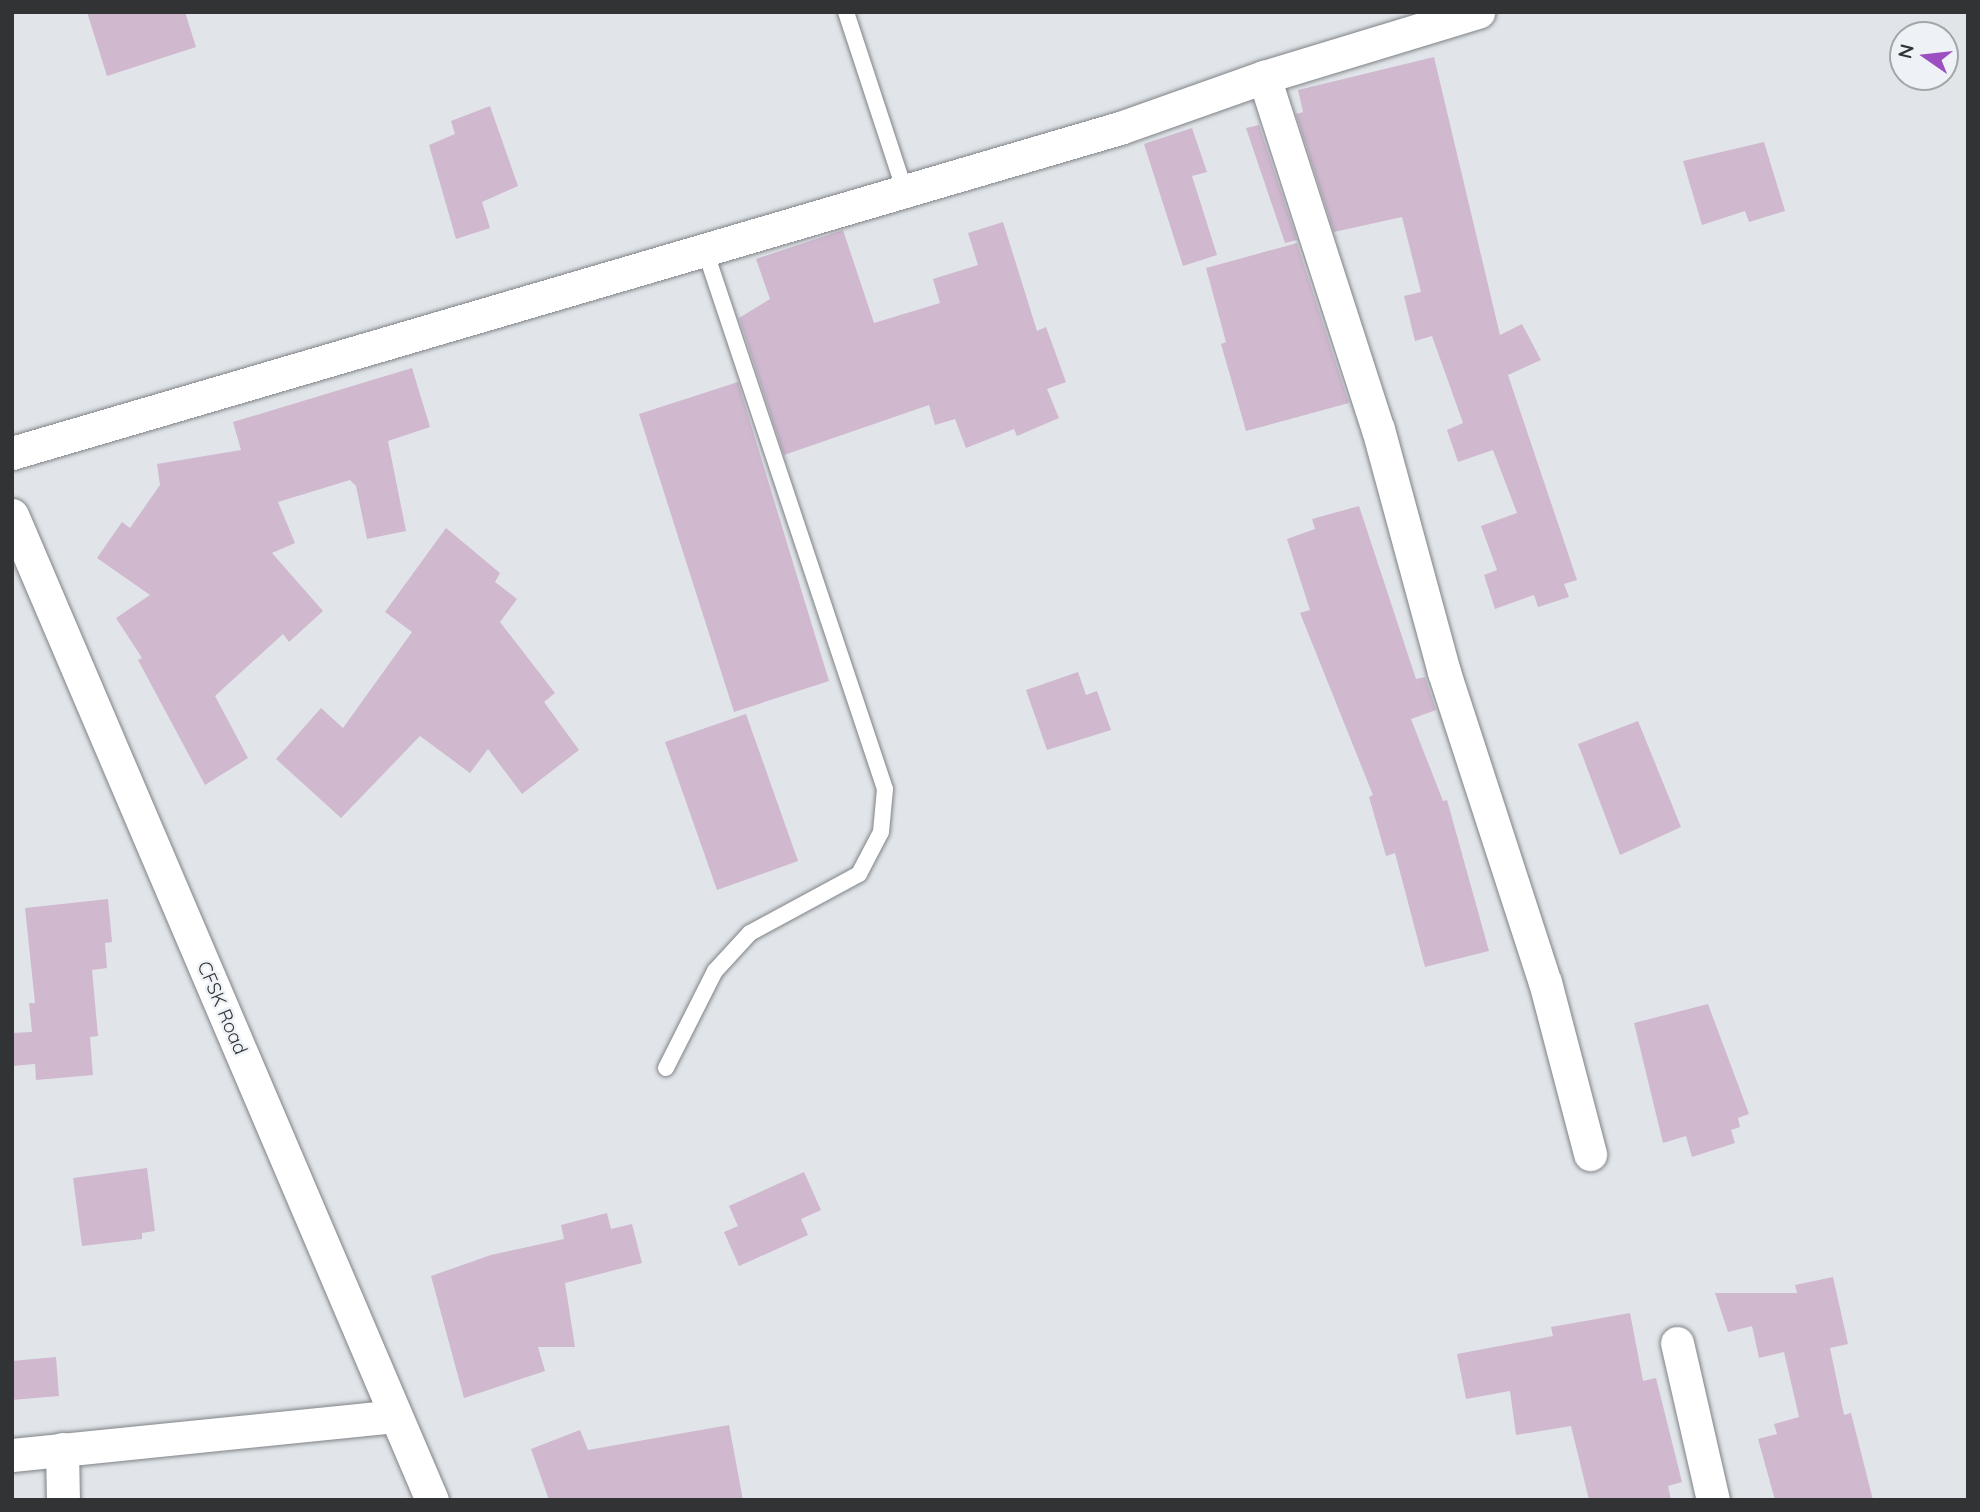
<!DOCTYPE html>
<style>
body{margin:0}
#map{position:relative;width:1980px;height:1512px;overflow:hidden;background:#e1e5e9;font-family:Quicksand,sans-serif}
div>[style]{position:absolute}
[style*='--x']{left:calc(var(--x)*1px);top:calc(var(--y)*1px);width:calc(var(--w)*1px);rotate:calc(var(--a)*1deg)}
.building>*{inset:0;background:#d0b8cf}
.roads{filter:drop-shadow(0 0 2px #7f8286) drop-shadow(0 0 2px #7f8286)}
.service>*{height:16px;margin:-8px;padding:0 8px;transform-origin:8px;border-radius:8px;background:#fff}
.minor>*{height:33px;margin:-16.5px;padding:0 16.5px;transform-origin:16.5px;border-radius:16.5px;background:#fff}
span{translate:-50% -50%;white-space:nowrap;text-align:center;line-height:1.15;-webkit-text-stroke:5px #eef2f6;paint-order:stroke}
.street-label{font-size:19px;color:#313335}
.frame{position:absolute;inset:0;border:14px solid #313335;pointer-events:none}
.north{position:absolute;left:1889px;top:21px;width:70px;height:70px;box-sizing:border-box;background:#eef2f6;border:2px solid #a2a6a9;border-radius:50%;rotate:284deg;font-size:19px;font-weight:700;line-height:28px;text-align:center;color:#313335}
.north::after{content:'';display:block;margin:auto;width:24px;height:32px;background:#9c4fc1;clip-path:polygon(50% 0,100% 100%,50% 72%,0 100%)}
</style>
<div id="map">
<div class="building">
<div style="clip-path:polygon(87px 12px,185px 12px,196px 47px,107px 76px)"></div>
<div style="clip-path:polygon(1434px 57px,1500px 335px,1522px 324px,1541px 360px,1508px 375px,1577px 580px,1564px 584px,1569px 597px,1538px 607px,1534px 595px,1495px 609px,1484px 575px,1497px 570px,1481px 526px,1517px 513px,1493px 450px,1458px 462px,1447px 430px,1463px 423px,1432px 336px,1415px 341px,1404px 296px,1421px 292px,1402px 217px,1334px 232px,1296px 114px,1303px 112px,1298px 90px)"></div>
<div style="clip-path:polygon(490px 106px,518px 186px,482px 202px,490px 228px,456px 239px,429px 145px,455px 134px,451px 121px)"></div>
<div style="clip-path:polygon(1259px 125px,1297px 240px,1285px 243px,1246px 128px)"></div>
<div style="clip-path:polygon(1192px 128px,1207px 172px,1192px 176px,1217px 255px,1183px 266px,1144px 144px)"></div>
<div style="clip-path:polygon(1764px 142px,1785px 211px,1749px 222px,1745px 211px,1702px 225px,1683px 161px)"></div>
<div style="clip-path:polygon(1003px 222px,1037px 331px,1046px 327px,1066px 382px,1047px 389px,1059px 418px,1017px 436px,1014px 429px,966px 448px,955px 419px,935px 425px,929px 405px,784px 455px,739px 318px,770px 299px,756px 259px,843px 230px,874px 323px,940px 303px,933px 279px,978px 265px,968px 233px)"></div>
<div style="clip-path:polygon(1297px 243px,1349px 403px,1246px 431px,1221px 344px,1226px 342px,1206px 268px)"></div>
<div style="clip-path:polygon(412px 368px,430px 427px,388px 441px,406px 531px,367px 539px,356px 486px,350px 480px,278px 502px,295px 543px,272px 553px,323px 611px,289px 642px,283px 634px,215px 696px,248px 758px,205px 785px,138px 660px,142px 658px,116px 618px,150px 595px,97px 558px,122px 522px,130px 528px,160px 485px,157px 464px,241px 450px,233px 422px)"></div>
<div style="clip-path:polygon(738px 382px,829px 681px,734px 712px,639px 414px)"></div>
<div style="clip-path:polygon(1359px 506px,1416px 679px,1425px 677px,1436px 710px,1411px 719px,1443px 801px,1447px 800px,1489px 951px,1425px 967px,1395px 853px,1386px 856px,1369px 797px,1373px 795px,1300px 613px,1310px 610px,1287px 539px,1315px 529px,1312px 519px)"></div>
<div style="clip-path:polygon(446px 528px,500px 573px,495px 582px,517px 599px,500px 622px,555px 693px,544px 702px,579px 750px,522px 794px,488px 749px,470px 773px,420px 736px,341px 818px,276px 759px,321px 708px,343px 728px,412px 632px,385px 612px)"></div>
<div style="clip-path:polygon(1078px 672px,1086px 695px,1097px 691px,1111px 730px,1047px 750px,1026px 690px)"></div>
<div style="clip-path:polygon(746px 714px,798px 861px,717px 890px,665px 742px)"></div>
<div style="clip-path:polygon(1638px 721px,1681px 827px,1620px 855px,1578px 744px)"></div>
<div style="clip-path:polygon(108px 899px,112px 942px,105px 943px,107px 968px,92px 970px,98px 1036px,90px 1037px,93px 1075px,36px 1080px,35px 1064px,12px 1066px,12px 1033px,32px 1032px,29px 1003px,35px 1003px,25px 908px)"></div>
<div style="clip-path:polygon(1708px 1004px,1749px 1114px,1738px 1118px,1740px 1127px,1731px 1130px,1735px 1143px,1692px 1157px,1686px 1136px,1663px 1143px,1634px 1023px)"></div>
<div style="clip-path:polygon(147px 1168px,155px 1231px,142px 1233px,142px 1239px,82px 1246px,73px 1178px)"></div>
<div style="clip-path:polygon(804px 1172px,821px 1210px,801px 1219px,808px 1235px,739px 1266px,724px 1232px,738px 1226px,729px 1206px)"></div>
<div style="clip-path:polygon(607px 1213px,611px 1229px,632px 1224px,642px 1263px,565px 1283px,575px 1347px,538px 1347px,545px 1371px,464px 1398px,431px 1276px,491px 1255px,564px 1239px,561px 1225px)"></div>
<div style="clip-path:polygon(1833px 1277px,1848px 1344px,1830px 1348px,1844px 1415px,1851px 1413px,1873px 1500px,1775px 1500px,1758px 1439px,1777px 1434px,1774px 1424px,1799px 1417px,1784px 1352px,1759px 1358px,1752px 1326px,1728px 1332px,1715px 1293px,1797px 1293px,1795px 1285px)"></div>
<div style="clip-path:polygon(1630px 1313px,1643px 1381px,1656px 1378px,1682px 1482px,1668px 1486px,1671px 1500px,1589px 1500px,1571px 1426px,1516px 1435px,1510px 1391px,1466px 1399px,1457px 1354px,1553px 1336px,1551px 1327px)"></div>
<div style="clip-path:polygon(56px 1357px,59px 1396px,12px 1400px,12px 1361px)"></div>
<div style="clip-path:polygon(729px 1425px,743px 1500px,549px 1500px,531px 1449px,580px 1430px,588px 1450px)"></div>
</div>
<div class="roads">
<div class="service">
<div style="--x:846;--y:12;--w:188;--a:71.8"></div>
<div style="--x:666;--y:1068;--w:109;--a:-63.2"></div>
<div style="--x:715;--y:971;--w:52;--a:-47.4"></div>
<div style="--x:750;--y:933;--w:124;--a:-28.4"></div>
<div style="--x:859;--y:874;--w:47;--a:-62.4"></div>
<div style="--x:881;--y:832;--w:43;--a:-84.7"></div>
<div style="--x:885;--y:789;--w:568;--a:-108.47"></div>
</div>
<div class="minor">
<div style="--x:1264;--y:77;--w:370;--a:72.1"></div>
<div style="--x:1378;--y:429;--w:252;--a:74.8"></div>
<div style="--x:1444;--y:672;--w:326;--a:72"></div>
<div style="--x:1545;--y:982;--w:178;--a:75.3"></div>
<div style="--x:12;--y:453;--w:1155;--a:-16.35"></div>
<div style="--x:1120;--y:128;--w:153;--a:-19.5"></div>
<div style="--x:1264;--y:77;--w:224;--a:-16.9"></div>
<div style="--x:12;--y:515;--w:1071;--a:66.91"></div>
<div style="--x:1677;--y:1343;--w:161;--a:77.1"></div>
<div style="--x:62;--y:1449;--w:51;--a:88.9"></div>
<div style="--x:12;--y:1455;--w:385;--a:-5.8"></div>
</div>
</div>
<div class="street-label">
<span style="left:222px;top:1008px;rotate:67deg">CFSK Road</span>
</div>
<div class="frame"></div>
<div class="north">N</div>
</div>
